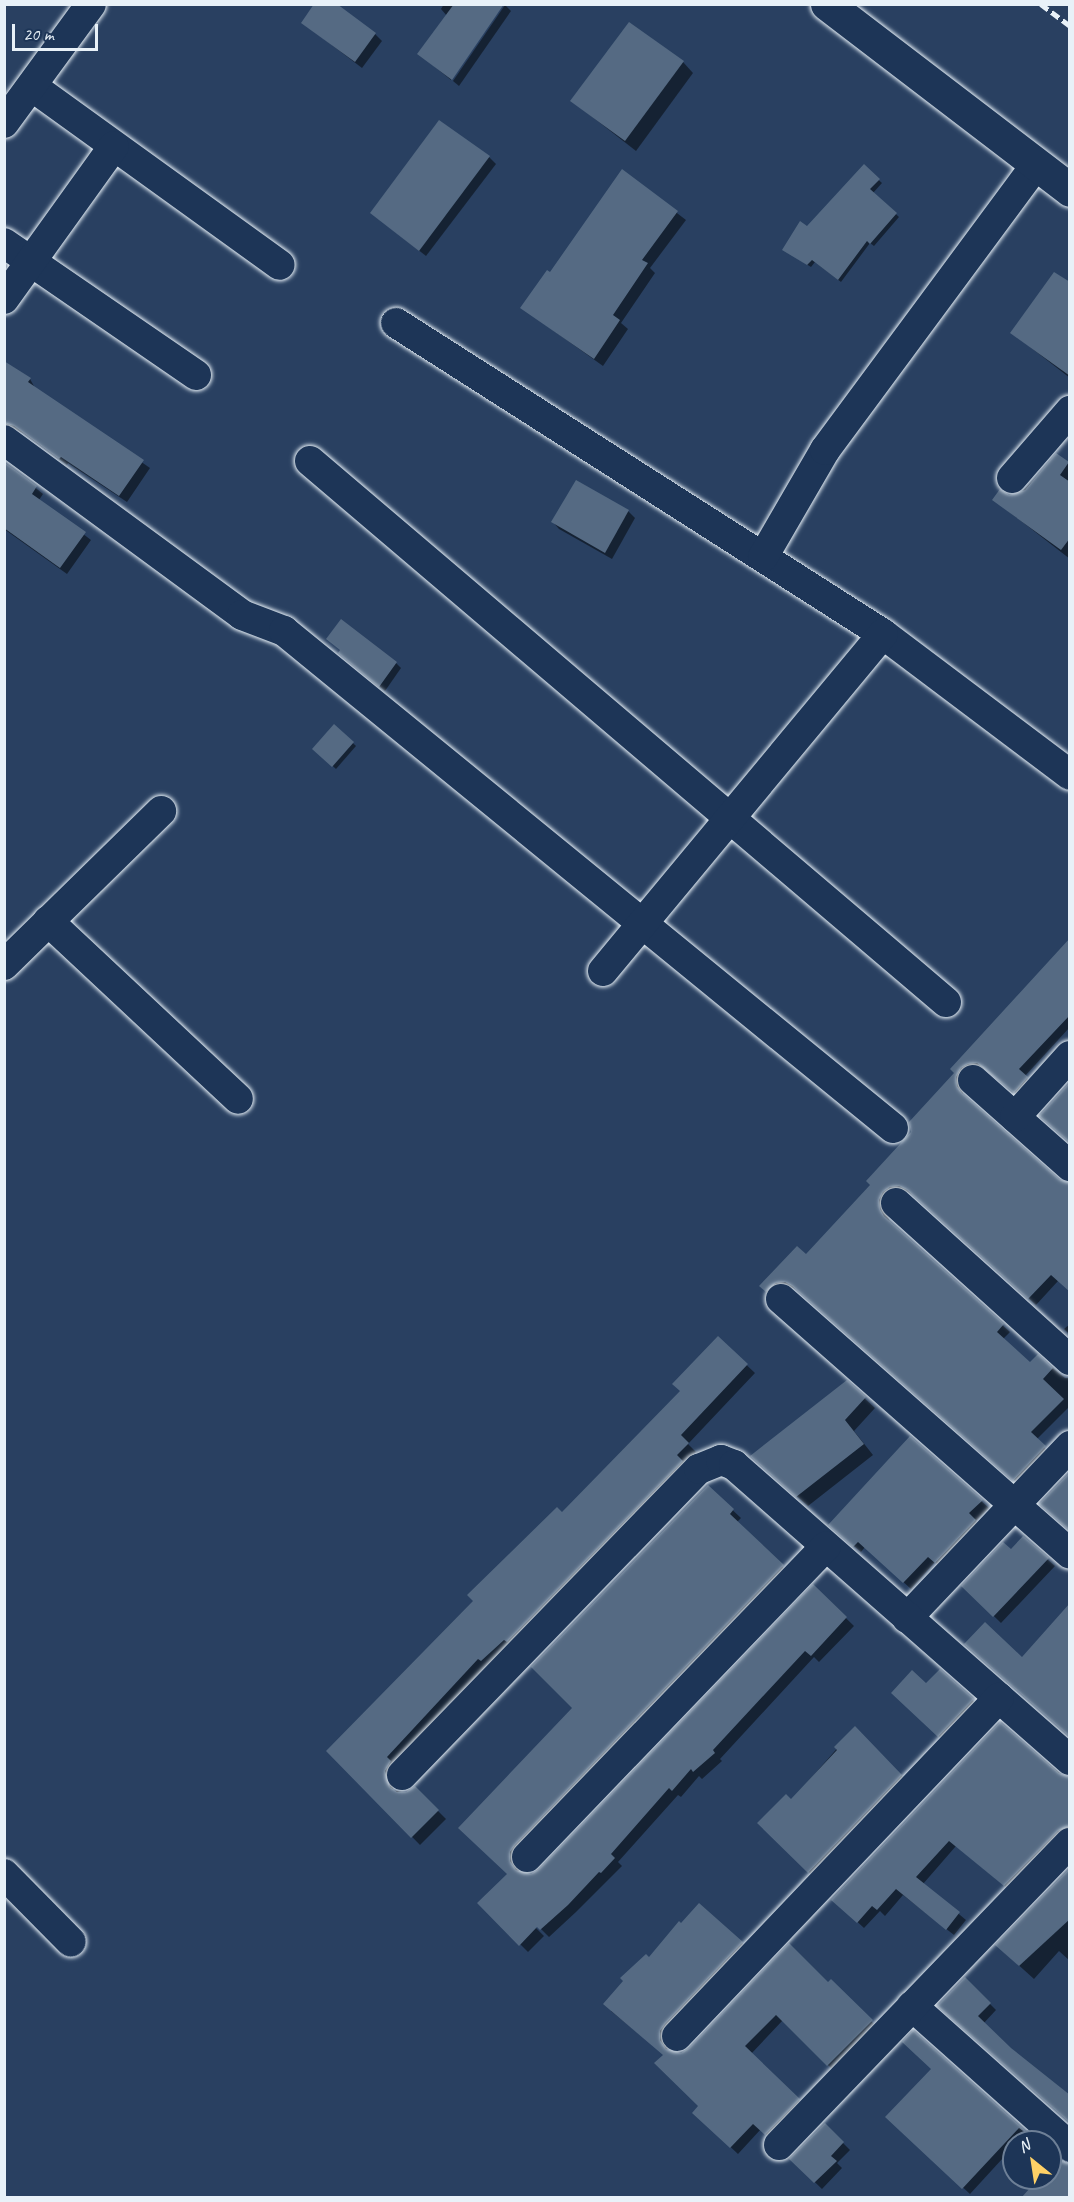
<!DOCTYPE html>
<style>
body{margin:0}
#map{position:relative;width:1074px;height:2202px;overflow:hidden;background:#294061;font-family:Caveat,sans-serif}
div>[style]{position:absolute}
[style*='--x']{left:calc(var(--x)*1px);top:calc(var(--y)*1px);width:calc(var(--w)*1px);rotate:calc(var(--a)*1deg)}
.shadow>*{inset:0;background:#0007}
.building>*{inset:0;background:#556a83}
.roads{filter:drop-shadow(0 0 2px #e8f1f8) drop-shadow(0 0 2px #e8f1f8)}
.minor>*{height:30px;margin:-15px;padding:0 15px;transform-origin:15px;border-radius:15px;background:#1d3557}
.trunk>*{height:33px;margin:-16.5px;padding:0 16.5px;transform-origin:16.5px;border-radius:16.5px;background:#1d3557}
.rail>*{height:4.5px;margin-top:-2.25px;transform-origin:0;background:repeating-linear-gradient(90deg,#e8f1f8 0 9px,transparent 0 13.5px)}
span{translate:-50% -50%;white-space:nowrap;text-align:center;line-height:1.15;-webkit-text-stroke:6px #1d3557;paint-order:stroke}
.frame{position:absolute;inset:0;border:6px solid #e8f1f8;pointer-events:none}
.north{position:absolute;left:1002px;top:2130px;width:60px;height:60px;box-sizing:border-box;background:#1d3557;border:2px solid #6e8097;border-radius:50%;rotate:330deg;font-size:16px;font-weight:700;line-height:24px;text-align:center;color:#e8f1f8}
.north::after{content:'';display:block;margin:auto;width:21px;height:27px;background:#ffd166;clip-path:polygon(50% 0,100% 100%,50% 72%,0 100%)}
.scale{position:absolute;left:12px;top:24px;width:86px;height:27px;box-sizing:border-box;border:3px solid #e8f1f8;border-top:0;padding-left:8px;font-size:18px;line-height:21px;white-space:nowrap;color:#e8f1f8;-webkit-text-stroke:4px #1d3557;paint-order:stroke}
</style>
<div id="map">
<div class="shadow">
<div style="clip-path:polygon(444px 4px,502px 4px,451px 80px,419px 54px,447px 16px,441px 9px)"></div>
<div style="clip-path:polygon(505px 5px,511px 11px,459px 86px,453px 81px)"></div>
<div style="clip-path:polygon(303px 23px,375px 34px,382px 41px,362px 68px)"></div>
<div style="clip-path:polygon(683px 62px,693px 73px,636px 151px,572px 101px)"></div>
<div style="clip-path:polygon(489px 157px,496px 164px,426px 256px,379px 219px)"></div>
<div style="clip-path:polygon(864px 167px,882px 183px,873px 193px,899px 217px,874px 246px,870px 243px,841px 282px,815px 262px,811px 267px,787px 252px)"></div>
<div style="clip-path:polygon(622px 171px,686px 220px,650px 268px,655px 273px,621px 323px,628px 329px,603px 366px,522px 308px,550px 274px)"></div>
<div style="clip-path:polygon(1070px 284px,1070px 378px,1012px 333px)"></div>
<div style="clip-path:polygon(4px 363px,30px 379px,35px 388px,150px 468px,127px 502px,68px 463px,67px 465px,23px 433px,13px 429px,4px 431px)"></div>
<div style="clip-path:polygon(1057px 455px,1070px 464px,1070px 559px,994px 500px,1019px 495px)"></div>
<div style="clip-path:polygon(4px 462px,43px 494px,39px 500px,91px 540px,67px 574px,4px 529px)"></div>
<div style="clip-path:polygon(628px 511px,635px 518px,612px 559px,559px 529px,553px 522px)"></div>
<div style="clip-path:polygon(345px 658px,396px 663px,401px 668px,385px 691px)"></div>
<div style="clip-path:polygon(335px 726px,356px 746px,336px 769px,314px 749px)"></div>
<div style="clip-path:polygon(1070px 940px,1070px 1027px,1025px 1076px,1033px 1085px,1021px 1098px,985px 1069px,975px 1070px,962px 1084px,963px 1094px,1058px 1180px,1058px 1281px,1036px 1305px,916px 1196px,907px 1192px,890px 1197px,885px 1207px,890px 1223px,1010px 1332px,1003px 1339px,1030px 1364px,1038px 1356px,1065px 1378px,1070px 1378px,1070px 1406px,1036px 1440px,1051px 1454px,1021px 1486px,801px 1292px,793px 1288px,783px 1289px,773px 1298px,761px 1286px,806px 1256px,872px 1186px,956px 1074px)"></div>
<div style="clip-path:polygon(1070px 1324px,1070px 1335px,1064px 1329px)"></div>
<div style="clip-path:polygon(719px 1339px,755px 1373px,688px 1444px,696px 1452px,489px 1668px,487px 1665px,394px 1765px,393px 1790px,406px 1793px,415px 1788px,446px 1819px,420px 1845px,328px 1751px,682px 1392px)"></div>
<div style="clip-path:polygon(847px 1382px,875px 1408px,854px 1431px,873px 1455px,808px 1506px,762px 1466px)"></div>
<div style="clip-path:polygon(911px 1438px,989px 1508px,976px 1521px,982px 1527px,943px 1569px,935px 1562px,911px 1589px,865px 1547px,861px 1552px,837px 1532px)"></div>
<div style="clip-path:polygon(708px 1487px,741px 1518px,736px 1523px,790px 1574px,518px 1861px,519px 1873px,532px 1875px,540px 1870px,813px 1586px,854px 1626px,819px 1662px,814px 1657px,720px 1759px,722px 1761px,702px 1779px,699px 1776px,681px 1797px,678px 1795px,618px 1862px,622px 1866px,576px 1912px,549px 1937px,533px 1921px,531px 1923px,544px 1936px,528px 1952px,479px 1903px,509px 1874px,468px 1836px,574px 1708px)"></div>
<div style="clip-path:polygon(1023px 1538px,1055px 1566px,1001px 1623px,963px 1586px,1011px 1551px)"></div>
<div style="clip-path:polygon(940px 1671px,980px 1707px,946px 1743px,900px 1700px,926px 1685px)"></div>
<div style="clip-path:polygon(1000px 1724px,1066px 1778px,1070px 1778px,1070px 1835px,1012px 1892px,956px 1846px,923px 1884px,966px 1920px,954px 1935px,903px 1895px,885px 1916px,880px 1911px,864px 1928px,840px 1906px)"></div>
<div style="clip-path:polygon(855px 1728px,908px 1782px,816px 1879px,759px 1823px,791px 1801px)"></div>
<div style="clip-path:polygon(1070px 1870px,1070px 1961px,1059px 1951px,1034px 1979px,1004px 1952px)"></div>
<div style="clip-path:polygon(742px 1943px,749px 1949px,666px 2038px,668px 2051px,682px 2054px,831px 1981px,878px 2028px,834px 2071px,783px 2020px,751px 2054px,805px 2106px,773px 2141px,761px 2129px,738px 2154px,694px 2113px,700px 2106px,665px 2055px,611px 2011px,649px 1959px)"></div>
<div style="clip-path:polygon(965px 1979px,996px 2010px,983px 2024px,1010px 2049px,946px 2012px)"></div>
<div style="clip-path:polygon(913px 2032px,1026px 2133px,1018px 2142px,1014px 2142px,1014px 2146px,970px 2194px,894px 2124px,933px 2070px)"></div>
<div style="clip-path:polygon(825px 2125px,850px 2150px,837px 2163px,842px 2168px,822px 2189px,791px 2159px)"></div>
</div>
<div class="building">
<div style="clip-path:polygon(314px 4px,337px 4px,376px 33px,355px 62px,301px 23px)"></div>
<div style="clip-path:polygon(454px 4px,504px 4px,452px 80px,417px 54px)"></div>
<div style="clip-path:polygon(629px 22px,684px 61px,625px 141px,570px 101px)"></div>
<div style="clip-path:polygon(439px 120px,490px 156px,419px 251px,370px 213px)"></div>
<div style="clip-path:polygon(864px 164px,880px 179px,870px 189px,897px 213px,870px 244px,867px 241px,838px 280px,812px 260px,807px 265px,782px 250px,800px 221px,807px 226px)"></div>
<div style="clip-path:polygon(622px 169px,678px 211px,642px 260px,648px 263px,613px 315px,620px 320px,594px 359px,520px 308px,547px 270px,550px 272px)"></div>
<div style="clip-path:polygon(1054px 272px,1070px 282px,1070px 376px,1010px 333px)"></div>
<div style="clip-path:polygon(4px 361px,31px 378px,28px 382px,144px 460px,119px 496px,61px 457px,59px 459px,14px 426px,4px 423px)"></div>
<div style="clip-path:polygon(1056px 453px,1069px 462px,1060px 475px,1070px 482px,1070px 538px,1061px 550px,992px 500px,1000px 489px,1009px 495px,1025px 490px)"></div>
<div style="clip-path:polygon(4px 462px,37px 486px,32px 494px,86px 532px,60px 568px,4px 528px)"></div>
<div style="clip-path:polygon(576px 480px,629px 510px,605px 553px,551px 522px)"></div>
<div style="clip-path:polygon(341px 619px,397px 662px,379px 687px,338px 653px,340px 650px,326px 639px)"></div>
<div style="clip-path:polygon(334px 724px,354px 742px,332px 767px,312px 749px)"></div>
<div style="clip-path:polygon(1070px 938px,1070px 1015px,1019px 1069px,1028px 1077px,1014px 1093px,977px 1063px,968px 1064px,961px 1068px,956px 1077px,957px 1086px,962px 1093px,1059px 1179px,1070px 1183px,1070px 1292px,1051px 1275px,1028px 1299px,907px 1190px,899px 1186px,890px 1187px,883px 1192px,879px 1200px,880px 1209px,884px 1216px,1004px 1324px,997px 1332px,1030px 1362px,1038px 1354px,1053px 1368px,1043px 1379px,1064px 1399px,1031px 1432px,1046px 1446px,1013px 1481px,792px 1286px,785px 1282px,776px 1283px,766px 1292px,759px 1286px,797px 1246px,806px 1254px,870px 1185px,866px 1181px,911px 1132px,909px 1122px,954px 1073px,950px 1069px)"></div>
<div style="clip-path:polygon(1070px 1082px,1070px 1143px,1039px 1116px)"></div>
<div style="clip-path:polygon(718px 1336px,748px 1364px,681px 1435px,689px 1443px,677px 1455px,683px 1461px,507px 1642px,504px 1640px,481px 1661px,478px 1659px,387px 1757px,391px 1761px,385px 1771px,390px 1787px,397px 1792px,406px 1792px,415px 1786px,439px 1810px,411px 1838px,326px 1751px,473px 1601px,467px 1595px,557px 1507px,562px 1512px,680px 1391px,672px 1384px)"></div>
<div style="clip-path:polygon(847px 1380px,866px 1397px,845px 1420px,864px 1444px,796px 1497px,750px 1456px)"></div>
<div style="clip-path:polygon(910px 1436px,983px 1500px,969px 1513px,976px 1520px,935px 1563px,928px 1557px,903px 1583px,858px 1542px,853px 1547px,828px 1525px)"></div>
<div style="clip-path:polygon(1070px 1472px,1070px 1531px,1039px 1504px)"></div>
<div style="clip-path:polygon(708px 1485px,734px 1509px,730px 1514px,784px 1565px,515px 1845px,510px 1852px,510px 1861px,516px 1870px,531px 1874px,539px 1869px,813px 1584px,847px 1617px,811px 1656px,805px 1651px,713px 1750px,715px 1753px,693px 1772px,691px 1769px,672px 1791px,669px 1788px,611px 1854px,615px 1858px,601px 1873px,599px 1872px,568px 1905px,540px 1930px,537px 1927px,519px 1946px,477px 1903px,507px 1874px,458px 1828px,572px 1708px,531px 1667px)"></div>
<div style="clip-path:polygon(1023px 1536px,1049px 1558px,993px 1617px,961px 1586px,1003px 1542px,1011px 1549px)"></div>
<div style="clip-path:polygon(1070px 1603px,1070px 1737px,964px 1644px,985px 1622px,1022px 1657px)"></div>
<div style="clip-path:polygon(940px 1669px,974px 1699px,938px 1737px,891px 1693px,912px 1670px,926px 1683px)"></div>
<div style="clip-path:polygon(1000px 1722px,1059px 1773px,1070px 1777px,1070px 1826px,1058px 1831px,1004px 1886px,949px 1841px,916px 1877px,960px 1912px,946px 1930px,896px 1889px,877px 1910px,872px 1906px,857px 1923px,831px 1900px)"></div>
<div style="clip-path:polygon(855px 1726px,902px 1775px,808px 1873px,757px 1823px,786px 1794px,791px 1799px,837px 1750px,834px 1747px)"></div>
<div style="clip-path:polygon(1070px 1868px,1070px 1919px,1019px 1966px,995px 1945px)"></div>
<div style="clip-path:polygon(699px 1903px,743px 1942px,665px 2024px,660px 2031px,660px 2040px,666px 2049px,681px 2053px,689px 2048px,789px 1943px,828px 1982px,831px 1979px,873px 2020px,827px 2066px,776px 2015px,745px 2046px,800px 2099px,765px 2135px,753px 2124px,730px 2148px,692px 2113px,698px 2106px,654px 2063px,663px 2055px,603px 2004px,623px 1981px,620px 1978px,646px 1954px,649px 1957px,679px 1921px,681px 1923px)"></div>
<div style="clip-path:polygon(965px 1977px,991px 2003px,978px 2016px,1011px 2048px,1070px 2095px,1070px 2123px,937px 2006px)"></div>
<div style="clip-path:polygon(913px 2030px,1038px 2142px,1019px 2128px,962px 2189px,885px 2117px,931px 2069px,902px 2042px)"></div>
<div style="clip-path:polygon(825px 2123px,844px 2142px,831px 2156px,837px 2161px,814px 2183px,789px 2159px)"></div>
<div style="clip-path:polygon(1050px 2152px,1059px 2160px,1070px 2164px,1070px 2198px,1021px 2198px,1039px 2178px,1050px 2178px,1050px 2166px,1055px 2160px)"></div>
</div>
<div class="roads">
<div class="minor">
<div style="--x:33;--y:87;--w:304;--a:35.8"></div>
<div style="--x:4;--y:123;--w:147;--a:-53.8"></div>
<div style="--x:4;--y:243;--w:233;--a:34.5"></div>
<div style="--x:4;--y:299;--w:188;--a:-54.3"></div>
<div style="--x:396;--y:323;--w:578;--a:32.56"></div>
<div style="--x:883;--y:634;--w:234;--a:37"></div>
<div style="--x:4;--y:440;--w:295;--a:36.3"></div>
<div style="--x:242;--y:615;--w:45;--a:20.9"></div>
<div style="--x:284;--y:631;--w:786;--a:39.22"></div>
<div style="--x:310;--y:461;--w:835;--a:40.39"></div>
<div style="--x:1012;--y:478;--w:89;--a:-49.1"></div>
<div style="--x:763;--y:557;--w:124;--a:-59.9"></div>
<div style="--x:825;--y:450;--w:355;--a:-53.5"></div>
<div style="--x:48;--y:921;--w:260;--a:43.1"></div>
<div style="--x:4;--y:965;--w:220;--a:-44.4"></div>
<div style="--x:603;--y:971;--w:438;--a:-50.3"></div>
<div style="--x:973;--y:1080;--w:130;--a:41.6"></div>
<div style="--x:1015;--y:1117;--w:82;--a:-48"></div>
<div style="--x:896;--y:1203;--w:234;--a:42.1"></div>
<div style="--x:781;--y:1299;--w:385;--a:41.4"></div>
<div style="--x:907;--y:1618;--w:237;--a:-46.5"></div>
<div style="--x:402;--y:1775;--w:426;--a:-45.9"></div>
<div style="--x:699;--y:1469;--w:24;--a:-22"></div>
<div style="--x:721;--y:1460;--w:14;--a:21"></div>
<div style="--x:734;--y:1465;--w:447;--a:41.3"></div>
<div style="--x:527;--y:1857;--w:431;--a:-46.1"></div>
<div style="--x:4;--y:1874;--w:95;--a:45.4"></div>
<div style="--x:912;--y:2006;--w:212;--a:41.7"></div>
<div style="--x:677;--y:2036;--w:467;--a:-46.4"></div>
<div style="--x:779;--y:2145;--w:419;--a:-46.1"></div>
</div>
<div class="trunk">
<div style="--x:827;--y:4;--w:306;--a:37.4"></div>
</div>
</div>
<div class="rail">
<div style="--x:1041;--y:4;--w:36;--a:37"></div>
</div>
<div class="frame"></div>
<div class="north">N</div>
<div class="scale">20 m</div>
</div>
